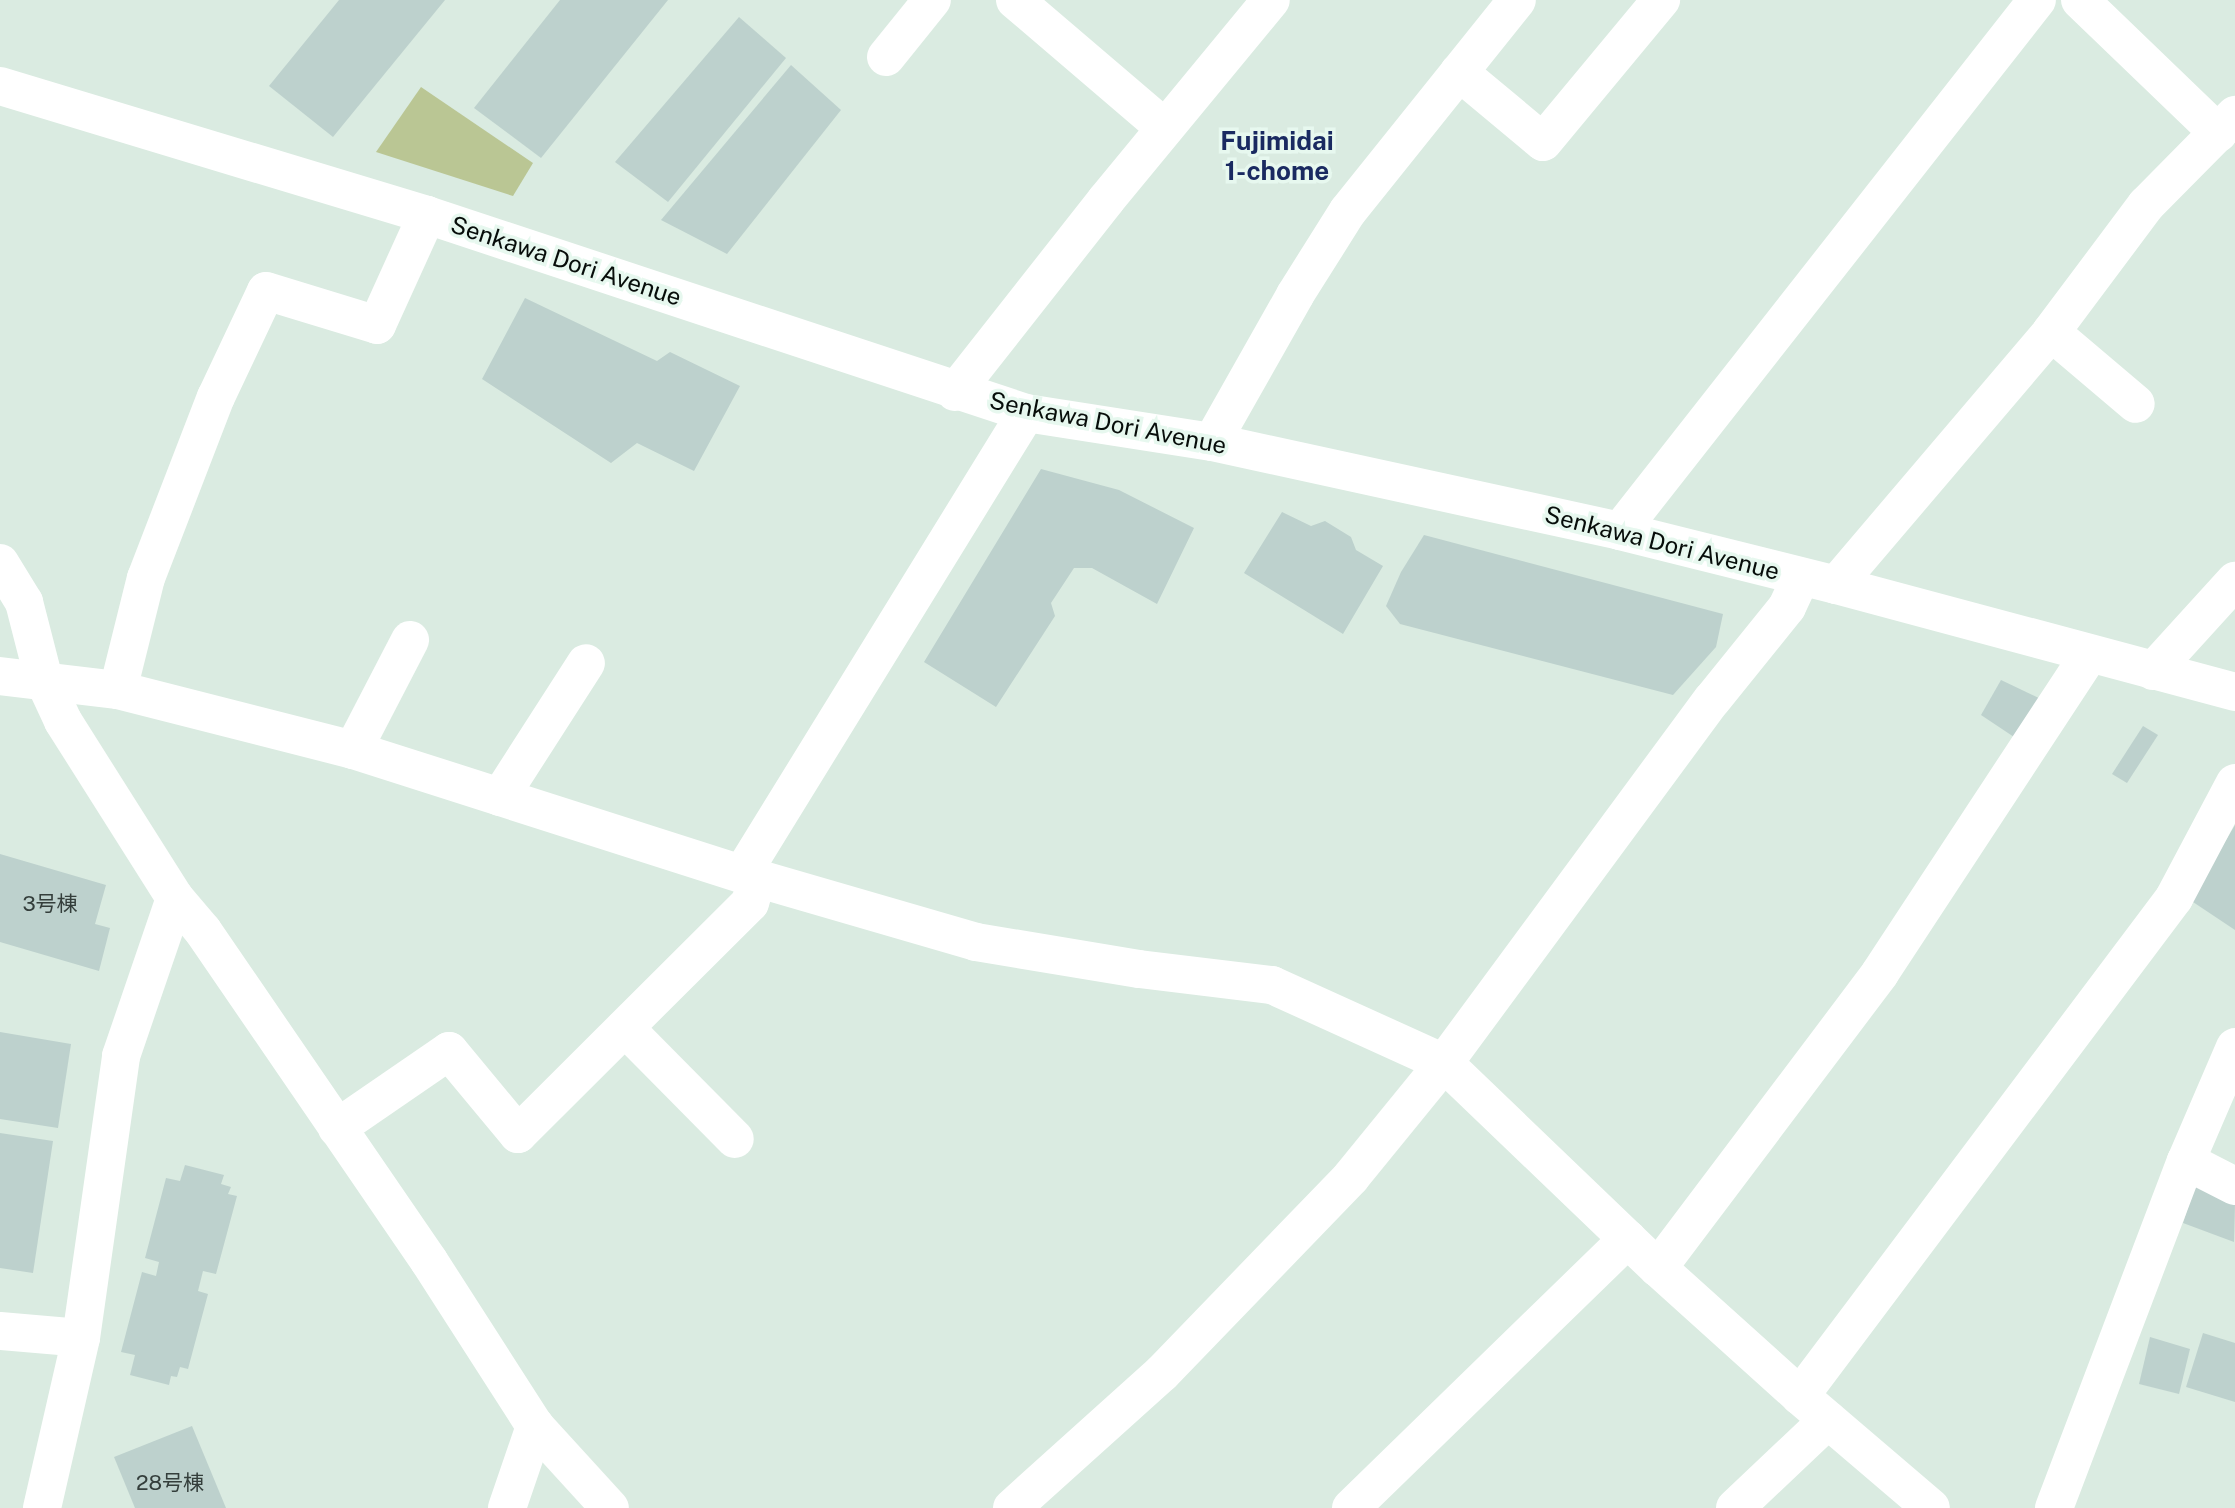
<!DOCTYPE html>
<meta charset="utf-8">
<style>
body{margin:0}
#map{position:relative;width:2235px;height:1508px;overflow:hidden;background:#daebe1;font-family:"Public Sans","Noto Sans JP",sans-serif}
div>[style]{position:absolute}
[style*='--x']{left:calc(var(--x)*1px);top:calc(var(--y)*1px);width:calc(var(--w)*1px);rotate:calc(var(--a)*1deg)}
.green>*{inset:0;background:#bac694}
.building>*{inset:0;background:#bdd1cd}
.minor>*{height:38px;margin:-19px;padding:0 19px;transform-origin:19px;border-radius:19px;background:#fff}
.major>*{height:38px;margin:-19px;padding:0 19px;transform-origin:19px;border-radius:19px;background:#fff}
span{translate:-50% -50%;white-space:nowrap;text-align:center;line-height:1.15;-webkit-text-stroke:7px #e7f8ef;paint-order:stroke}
.number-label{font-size:21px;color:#343e3b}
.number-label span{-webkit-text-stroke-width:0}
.street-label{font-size:24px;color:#070d0a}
.neighbourhood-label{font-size:26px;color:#1a2a61;font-weight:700}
</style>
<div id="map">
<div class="green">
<div style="clip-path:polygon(421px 87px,533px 163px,513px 196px,376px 152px)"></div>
</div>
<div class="building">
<div style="clip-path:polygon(339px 0,445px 0,333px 137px,269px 86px)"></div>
<div style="clip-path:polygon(560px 0,668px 0,541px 158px,474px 108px)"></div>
<div style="clip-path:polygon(739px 17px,786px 58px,668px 202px,615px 162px)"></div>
<div style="clip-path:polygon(791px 65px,841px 110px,727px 254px,661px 220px)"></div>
<div style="clip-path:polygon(525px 298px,657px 361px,670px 352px,740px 386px,694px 471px,637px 443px,611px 463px,482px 379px)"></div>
<div style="clip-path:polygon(1041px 469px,1119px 490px,1194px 528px,1157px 604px,1092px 568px,1074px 568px,1051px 603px,1055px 616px,996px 707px,924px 662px)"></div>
<div style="clip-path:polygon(1282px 512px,1311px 526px,1325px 521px,1351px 537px,1356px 550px,1383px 566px,1343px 634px,1244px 573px)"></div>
<div style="clip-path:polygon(1424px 535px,1723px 614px,1716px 647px,1673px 695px,1400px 624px,1386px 606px,1401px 572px)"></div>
<div style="clip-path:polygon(2001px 680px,2043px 700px,2020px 741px,1981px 715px)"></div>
<div style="clip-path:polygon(2143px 726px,2158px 735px,2127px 783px,2112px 774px)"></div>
<div style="clip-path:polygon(2235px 825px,2235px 930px,2190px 900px)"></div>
<div style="clip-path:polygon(0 854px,106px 885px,95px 924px,110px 928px,99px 971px,0 942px)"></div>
<div style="clip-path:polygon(0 1032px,71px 1044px,58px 1128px,0 1119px)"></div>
<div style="clip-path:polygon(0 1133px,53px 1141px,33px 1273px,0 1268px)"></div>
<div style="clip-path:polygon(185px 1165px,224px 1175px,221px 1184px,231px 1187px,228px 1194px,237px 1196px,216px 1274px,203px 1271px,198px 1291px,208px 1294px,188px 1369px,180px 1367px,177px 1377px,171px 1376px,169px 1385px,130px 1375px,135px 1355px,121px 1352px,142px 1272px,156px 1276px,159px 1262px,145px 1258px,166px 1178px,180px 1181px)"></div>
<div style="clip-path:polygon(2195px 1186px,2235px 1203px,2234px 1242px,2183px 1223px)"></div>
<div style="clip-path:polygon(2203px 1333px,2235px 1343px,2235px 1402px,2186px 1387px)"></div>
<div style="clip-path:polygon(2150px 1337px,2190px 1349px,2179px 1394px,2139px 1384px)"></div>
<div style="clip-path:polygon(192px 1426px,226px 1508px,135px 1508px,114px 1457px)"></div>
</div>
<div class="minor">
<div style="--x:1015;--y:0;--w:197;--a:40.5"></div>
<div style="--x:2080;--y:0;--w:192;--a:43.9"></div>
<div style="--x:886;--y:57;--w:73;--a:-51.1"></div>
<div style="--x:1459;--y:72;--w:109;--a:39.8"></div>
<div style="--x:1543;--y:142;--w:185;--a:-50.3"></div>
<div style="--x:2051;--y:332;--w:111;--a:40.3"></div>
<div style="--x:955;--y:392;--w:244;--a:-51.8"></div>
<div style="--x:1106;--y:200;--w:259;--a:-50.5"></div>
<div style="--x:1212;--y:442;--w:169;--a:-60.5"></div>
<div style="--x:1295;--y:295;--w:99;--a:-57.8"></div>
<div style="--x:1348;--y:211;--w:270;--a:-51.3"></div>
<div style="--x:1620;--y:531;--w:675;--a:-51.86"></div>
<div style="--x:0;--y:563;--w:46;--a:58.4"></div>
<div style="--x:24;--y:602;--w:81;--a:75.6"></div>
<div style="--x:44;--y:680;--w:45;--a:65.1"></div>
<div style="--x:63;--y:721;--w:209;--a:57.7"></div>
<div style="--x:175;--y:898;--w:43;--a:49.7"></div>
<div style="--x:203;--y:931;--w:400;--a:55.6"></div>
<div style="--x:429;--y:1261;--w:196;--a:57.3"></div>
<div style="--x:535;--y:1426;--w:111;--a:47.6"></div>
<div style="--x:1836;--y:585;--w:332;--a:-49.6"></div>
<div style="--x:2051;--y:332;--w:159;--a:-53.2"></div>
<div style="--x:2146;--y:205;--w:127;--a:-45.3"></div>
<div style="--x:2153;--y:671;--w:122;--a:-47.7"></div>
<div style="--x:0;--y:676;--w:119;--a:6.8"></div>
<div style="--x:118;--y:690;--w:243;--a:14.3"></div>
<div style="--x:353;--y:750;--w:408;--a:17.7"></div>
<div style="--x:742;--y:874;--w:244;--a:16.2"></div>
<div style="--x:976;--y:942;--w:165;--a:9.4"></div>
<div style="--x:1139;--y:969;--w:134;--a:6.9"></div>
<div style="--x:1272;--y:985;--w:189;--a:24.4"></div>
<div style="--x:1444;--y:1063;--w:296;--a:43.8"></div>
<div style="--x:1658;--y:1268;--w:191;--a:42"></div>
<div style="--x:1800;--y:1396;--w:172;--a:40.5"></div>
<div style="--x:118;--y:690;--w:115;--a:-76"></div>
<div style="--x:146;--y:578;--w:194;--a:-68.9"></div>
<div style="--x:216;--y:397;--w:117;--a:-64.7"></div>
<div style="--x:266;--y:291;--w:116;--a:17"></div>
<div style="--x:377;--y:325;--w:121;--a:-65.6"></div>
<div style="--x:353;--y:750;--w:124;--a:-62.6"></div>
<div style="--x:500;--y:797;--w:159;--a:-57.3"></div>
<div style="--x:742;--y:874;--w:541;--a:-58.36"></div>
<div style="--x:625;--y:1028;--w:156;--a:45.3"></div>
<div style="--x:337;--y:1128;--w:136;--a:-34.5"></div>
<div style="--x:449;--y:1051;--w:108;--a:50.3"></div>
<div style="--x:518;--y:1134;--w:327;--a:-44.9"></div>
<div style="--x:750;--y:903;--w:26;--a:-74"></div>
<div style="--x:2186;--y:1161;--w:55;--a:27"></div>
<div style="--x:1658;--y:1268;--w:369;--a:-53"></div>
<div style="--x:1880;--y:973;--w:381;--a:-56.7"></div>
<div style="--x:0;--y:1331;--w:81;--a:4.9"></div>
<div style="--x:1800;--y:1396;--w:623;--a:-53.09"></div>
<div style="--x:2174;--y:898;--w:130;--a:-62.1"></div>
<div style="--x:42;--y:1508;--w:174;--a:-77.1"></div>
<div style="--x:81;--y:1338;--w:285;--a:-81.9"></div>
<div style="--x:121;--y:1056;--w:167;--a:-71.1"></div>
<div style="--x:507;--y:1508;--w:87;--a:-71.1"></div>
<div style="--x:1012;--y:1508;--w:202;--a:-42"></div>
<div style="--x:1162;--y:1373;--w:272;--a:-46"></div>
<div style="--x:1351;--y:1177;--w:147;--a:-50.8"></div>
<div style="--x:1444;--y:1063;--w:451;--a:-53.6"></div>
<div style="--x:1712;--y:700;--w:119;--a:-51.1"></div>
<div style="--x:1787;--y:607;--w:33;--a:-65"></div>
<div style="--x:1351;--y:1508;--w:386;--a:-44.2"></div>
<div style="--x:1735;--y:1508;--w:128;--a:-43.4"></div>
<div style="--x:2054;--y:1508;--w:371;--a:-69.2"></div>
<div style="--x:2186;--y:1161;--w:124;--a:-66.7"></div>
</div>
<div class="major">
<div style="--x:0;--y:86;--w:446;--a:16.8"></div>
<div style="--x:427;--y:215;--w:631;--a:18.29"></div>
<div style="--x:1026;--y:413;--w:188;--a:8.9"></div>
<div style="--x:1212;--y:442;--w:418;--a:12.3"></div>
<div style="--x:1620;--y:531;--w:223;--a:14"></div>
<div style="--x:1836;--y:585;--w:413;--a:15"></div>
</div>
<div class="number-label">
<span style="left:50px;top:904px">3号棟</span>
<span style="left:170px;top:1483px">28号棟</span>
</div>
<div class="street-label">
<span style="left:566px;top:261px;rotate:18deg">Senkawa Dori Avenue</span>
<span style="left:1108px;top:423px;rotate:11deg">Senkawa Dori Avenue</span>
<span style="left:1662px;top:543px;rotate:14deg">Senkawa Dori Avenue</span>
</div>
<div class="neighbourhood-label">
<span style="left:1277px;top:156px">Fujimidai<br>1-chome</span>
</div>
</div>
